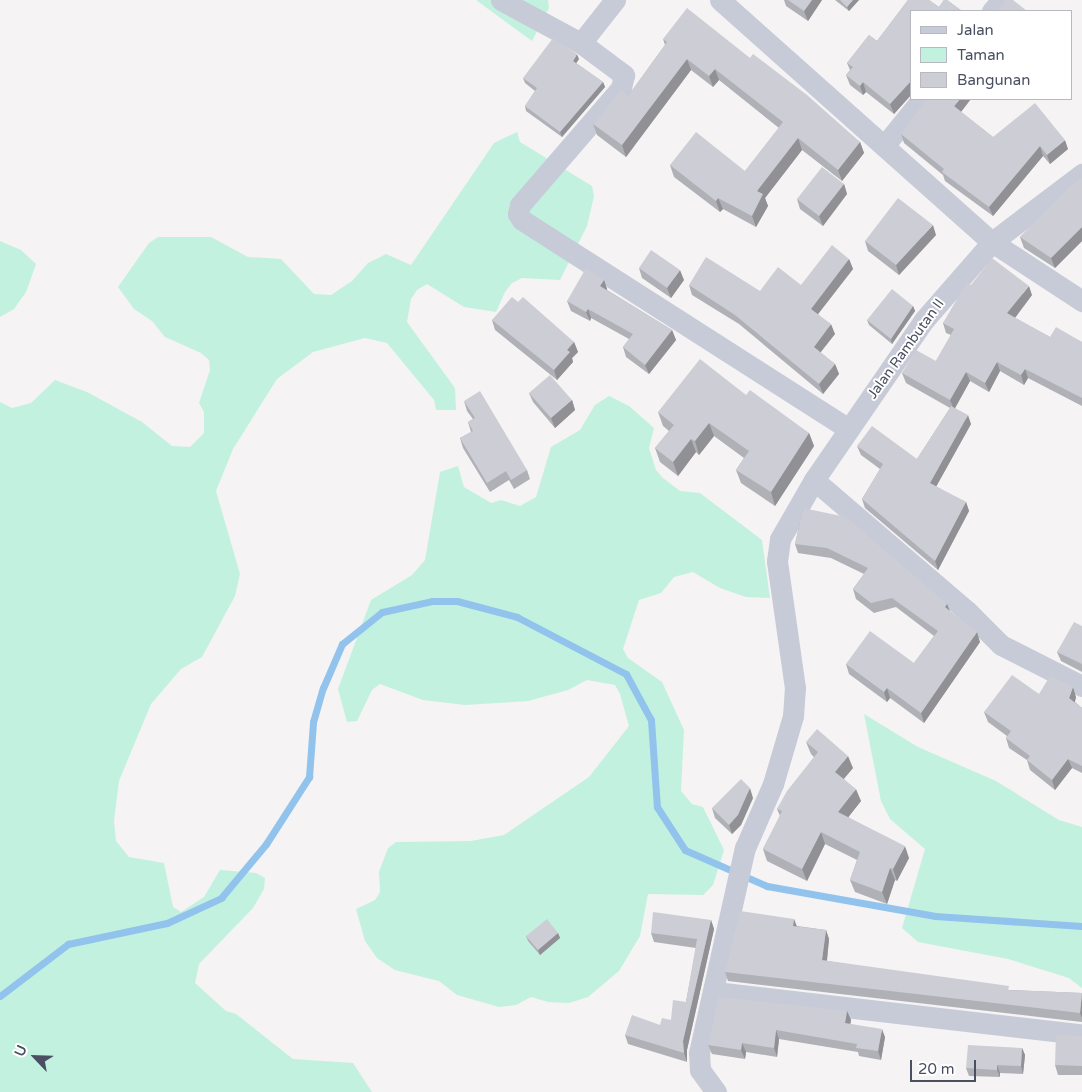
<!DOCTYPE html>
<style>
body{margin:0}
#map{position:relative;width:1082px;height:1092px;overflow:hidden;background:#f5f3f3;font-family:"Varela Round",sans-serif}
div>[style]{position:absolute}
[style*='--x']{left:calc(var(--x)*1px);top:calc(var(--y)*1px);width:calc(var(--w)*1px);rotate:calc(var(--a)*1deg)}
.green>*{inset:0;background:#c3f1e0}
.stream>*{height:7px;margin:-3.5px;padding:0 3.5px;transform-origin:3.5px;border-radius:3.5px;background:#91c3ed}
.minor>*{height:21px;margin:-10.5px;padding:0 10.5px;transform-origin:10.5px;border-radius:10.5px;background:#c7cbd7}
.wall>*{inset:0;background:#b0b1b7}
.shaded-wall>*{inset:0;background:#909095}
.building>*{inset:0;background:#cdced5}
span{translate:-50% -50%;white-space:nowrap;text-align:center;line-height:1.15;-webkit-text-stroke:4px #fff;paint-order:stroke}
.street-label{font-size:14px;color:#4a5061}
.legend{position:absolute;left:910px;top:10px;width:162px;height:90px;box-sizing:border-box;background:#fff;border:1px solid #b7b9c0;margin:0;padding:6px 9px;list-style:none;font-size:15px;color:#4a5061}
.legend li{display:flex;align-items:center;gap:10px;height:25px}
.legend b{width:25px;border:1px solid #b7b9c0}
.north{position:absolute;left:10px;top:1032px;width:50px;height:50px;-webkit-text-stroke:4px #fff;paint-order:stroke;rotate:294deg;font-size:14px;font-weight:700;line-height:20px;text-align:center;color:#4a5061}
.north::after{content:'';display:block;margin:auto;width:18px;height:22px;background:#4a5061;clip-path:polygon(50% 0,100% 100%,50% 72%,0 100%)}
.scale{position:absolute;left:910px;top:1060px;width:66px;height:22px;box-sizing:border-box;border:2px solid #4a5061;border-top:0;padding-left:6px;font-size:15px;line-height:18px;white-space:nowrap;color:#4a5061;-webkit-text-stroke:4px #fff;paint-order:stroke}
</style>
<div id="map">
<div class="green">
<div style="clip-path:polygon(476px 0,548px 0,549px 8px,532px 41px)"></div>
<div style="clip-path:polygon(517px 132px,520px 142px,592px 186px,594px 196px,587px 226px,560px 280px,522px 278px,512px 283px,505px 292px,496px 312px,464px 307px,427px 284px,417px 290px,411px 299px,407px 322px,455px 388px,456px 410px,436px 410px,434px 400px,387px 343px,365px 338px,313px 352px,277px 379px,233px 449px,216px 491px,240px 574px,235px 596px,202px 657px,181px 669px,151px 704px,119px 781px,114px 821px,116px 841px,129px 857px,164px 863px,173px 907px,181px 912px,204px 897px,220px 870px,256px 873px,265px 878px,264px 889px,253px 908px,199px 964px,195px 983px,226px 1011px,236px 1014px,293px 1059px,353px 1063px,372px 1092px,0 1092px,0 402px,12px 408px,31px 403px,55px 380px,87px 392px,142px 422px,172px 446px,190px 447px,204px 433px,204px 412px,199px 403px,210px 370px,209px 360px,201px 353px,165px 337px,152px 321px,134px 309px,118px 287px,149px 243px,158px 237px,211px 237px,248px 257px,281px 259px,314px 294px,331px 295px,352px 281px,368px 263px,386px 254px,411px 265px,494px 143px)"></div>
<div style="clip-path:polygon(0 241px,21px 250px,36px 264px,26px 292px,14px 309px,0 317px)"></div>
<div style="clip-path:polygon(609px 396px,629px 406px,654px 428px,649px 448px,656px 470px,663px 478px,680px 491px,700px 493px,762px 540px,770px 598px,746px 597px,720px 588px,693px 572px,674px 577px,661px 593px,639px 600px,623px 649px,628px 658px,662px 682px,684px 730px,681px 791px,692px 804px,703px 807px,724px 850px,713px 885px,703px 895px,648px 894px,640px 936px,619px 971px,588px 997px,569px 1003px,548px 1002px,531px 997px,516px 1005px,499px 1007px,457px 995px,439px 981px,395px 970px,377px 958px,365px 941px,356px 909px,375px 900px,380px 892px,379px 872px,388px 848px,396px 842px,471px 841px,504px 835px,589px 777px,629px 726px,620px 694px,615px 685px,587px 680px,568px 690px,528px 701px,465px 705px,423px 700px,380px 684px,372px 690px,357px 721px,347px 722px,338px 689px,371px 600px,412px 575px,425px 560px,440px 472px,458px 466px,464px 487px,491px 503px,501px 500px,520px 506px,536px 497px,551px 447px,580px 430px,595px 405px)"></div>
<div style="clip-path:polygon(864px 714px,918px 747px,996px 781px,1059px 820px,1082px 827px,1082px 988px,1069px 978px,1008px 959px,918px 942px,902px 928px,925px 849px,890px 819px,881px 801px)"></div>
</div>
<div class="stream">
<div style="--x:0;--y:996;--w:86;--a:-37.4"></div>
<div style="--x:68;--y:944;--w:101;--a:-12"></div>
<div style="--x:167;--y:923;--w:60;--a:-24.8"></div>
<div style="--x:221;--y:898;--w:70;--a:-50.2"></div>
<div style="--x:266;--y:844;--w:80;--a:-57.3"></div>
<div style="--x:309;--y:777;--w:55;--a:-85.8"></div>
<div style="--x:313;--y:722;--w:35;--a:-74"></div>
<div style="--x:323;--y:688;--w:48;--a:-66.6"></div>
<div style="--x:342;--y:644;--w:51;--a:-38.7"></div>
<div style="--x:382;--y:612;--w:51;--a:-12.4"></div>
<div style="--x:432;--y:601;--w:25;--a:0"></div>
<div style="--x:457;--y:601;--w:62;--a:14.9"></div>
<div style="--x:517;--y:617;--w:123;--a:27.6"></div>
<div style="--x:626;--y:674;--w:52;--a:61.5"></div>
<div style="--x:651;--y:720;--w:87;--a:86.1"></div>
<div style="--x:657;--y:807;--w:51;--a:56.9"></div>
<div style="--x:685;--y:850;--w:90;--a:23.7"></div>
<div style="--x:767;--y:886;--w:171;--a:10.1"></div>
<div style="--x:935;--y:916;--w:147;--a:3.9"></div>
</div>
<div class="minor">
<div style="--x:501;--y:0;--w:91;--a:28.3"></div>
<div style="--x:581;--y:43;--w:54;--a:36.7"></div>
<div style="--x:624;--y:75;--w:13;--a:103"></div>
<div style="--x:621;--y:88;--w:155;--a:130.8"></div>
<div style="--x:520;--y:205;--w:9;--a:103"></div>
<div style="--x:518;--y:214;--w:7;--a:56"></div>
<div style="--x:522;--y:220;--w:388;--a:32.6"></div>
<div style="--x:720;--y:0;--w:364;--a:41.7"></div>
<div style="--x:992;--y:242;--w:108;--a:33.2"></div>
<div style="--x:992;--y:11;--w:15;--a:-48"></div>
<div style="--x:581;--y:43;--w:55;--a:-51.7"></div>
<div style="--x:884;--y:146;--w:60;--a:-51"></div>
<div style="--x:814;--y:480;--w:201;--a:40.6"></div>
<div style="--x:967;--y:611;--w:48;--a:45"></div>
<div style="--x:1001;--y:645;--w:91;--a:26.8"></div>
<div style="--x:715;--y:992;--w:367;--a:6.6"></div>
<div style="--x:716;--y:1092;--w:27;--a:-126"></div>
<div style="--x:700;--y:1070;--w:17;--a:-93"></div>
<div style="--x:699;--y:1053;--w:210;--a:-77.4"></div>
<div style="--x:745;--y:848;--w:70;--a:-66.4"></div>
<div style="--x:773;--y:784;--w:71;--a:-73.6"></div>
<div style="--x:793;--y:716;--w:28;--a:-86"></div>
<div style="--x:795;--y:688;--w:128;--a:-98.1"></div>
<div style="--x:777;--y:561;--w:22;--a:-82"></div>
<div style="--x:780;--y:539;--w:68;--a:-60"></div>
<div style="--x:814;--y:480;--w:194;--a:-55.5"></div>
<div style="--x:924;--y:320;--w:103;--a:-48.9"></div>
<div style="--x:992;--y:242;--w:113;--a:-37.1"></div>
</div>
<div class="wall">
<div style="clip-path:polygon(784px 0,822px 0,808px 21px,786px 6px)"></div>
<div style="clip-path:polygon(835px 0,859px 0,849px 11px)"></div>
<div style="clip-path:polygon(908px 0,929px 0,939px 7px,944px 0,947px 0,962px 11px,911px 11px,911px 95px,894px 114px,866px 92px,863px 95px,850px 85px,846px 75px,850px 70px,847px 63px,869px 35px,877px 41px)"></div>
<div style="clip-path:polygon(663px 39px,750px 58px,860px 142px,864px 153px,842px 181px,802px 150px,765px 198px,768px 206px,756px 227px,723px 209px,720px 212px,674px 177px,670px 165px,745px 171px,779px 128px,719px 80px,713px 87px,691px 70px,626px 157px,597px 135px,593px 124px,628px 96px,665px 45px)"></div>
<div style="clip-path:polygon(579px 59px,576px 63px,603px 82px,605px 87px,562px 137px,526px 111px,525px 106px,535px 91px,525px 83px,523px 78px)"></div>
<div style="clip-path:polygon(961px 112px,993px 137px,1068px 149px,1050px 164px,1043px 156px,993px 216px,945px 181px,943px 175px,904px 143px,901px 134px)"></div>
<div style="clip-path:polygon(1082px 179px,1082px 241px,1055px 268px,1024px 248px,1020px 237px)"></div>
<div style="clip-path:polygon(844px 184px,847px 194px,823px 226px,800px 209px,797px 199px)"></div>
<div style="clip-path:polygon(936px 235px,899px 275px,868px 251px,865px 241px)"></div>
<div style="clip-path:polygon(849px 259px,853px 269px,818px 314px,835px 334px,820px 352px,835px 364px,839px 374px,823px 394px,739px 324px,692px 295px,689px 285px,760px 291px,801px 285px)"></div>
<div style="clip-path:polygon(639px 268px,684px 280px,671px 298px,642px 278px)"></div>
<div style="clip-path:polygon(604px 280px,607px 289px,607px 290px,672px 330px,676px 340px,649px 374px,626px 357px,623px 347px,629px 339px,591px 318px,590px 321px,571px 311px,567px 301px)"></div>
<div style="clip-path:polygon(971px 285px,1032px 295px,1015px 318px,1050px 337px,1082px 342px,1082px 406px,1028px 378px,1024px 385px,1000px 371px,989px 392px,970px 381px,955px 408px,971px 424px,936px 487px,966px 502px,969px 511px,938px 570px,865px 508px,862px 499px,880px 469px,861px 455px,857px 446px,917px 459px,950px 408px,906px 383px,902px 373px,936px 361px,951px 335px,946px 333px,943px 323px)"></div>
<div style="clip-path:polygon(518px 302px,574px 342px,578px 352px,572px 358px,573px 362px,557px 380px,495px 330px,492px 320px)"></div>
<div style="clip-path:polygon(913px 306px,915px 311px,892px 344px,869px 325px,867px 320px)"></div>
<div style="clip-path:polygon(529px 393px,572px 400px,575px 410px,555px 428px,533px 402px)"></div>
<div style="clip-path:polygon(746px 395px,809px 433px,814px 446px,775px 506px,741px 483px,736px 470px,744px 458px,714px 436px,699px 455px,696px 452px,678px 476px,660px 462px,655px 448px,669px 431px,663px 426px,658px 412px)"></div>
<div style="clip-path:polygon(464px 401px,527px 470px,530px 479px,514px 489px,509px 480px,490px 492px,463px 448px,460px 438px,471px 432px,468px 422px,473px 419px,467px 411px)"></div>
<div style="clip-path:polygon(803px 508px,947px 604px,950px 612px,980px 642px,924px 723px,890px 698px,887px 702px,849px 674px,846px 664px,914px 663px,934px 636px,896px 607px,874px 613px,856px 599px,853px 589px,864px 574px,831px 558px,798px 553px,795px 544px)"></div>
<div style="clip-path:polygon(1082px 626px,1082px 672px,1061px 661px,1057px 652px)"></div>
<div style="clip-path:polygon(1039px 694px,1076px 697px,1075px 702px,1082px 708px,1082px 773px,1072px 768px,1055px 790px,1030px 770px,1027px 760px,1009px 748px,1006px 738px,1007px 736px,988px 722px,984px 712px)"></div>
<div style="clip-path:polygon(806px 742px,853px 768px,844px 779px,861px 801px,848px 817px,909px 858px,897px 881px,895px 880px,887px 904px,855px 892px,850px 880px,857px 860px,825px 844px,807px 881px,767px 861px,763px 849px,780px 816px,777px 809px,814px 757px,811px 754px)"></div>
<div style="clip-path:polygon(753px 798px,741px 825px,732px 834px,715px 818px,712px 808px)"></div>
<div style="clip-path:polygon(794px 919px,797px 926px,826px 930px,829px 939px,827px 961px,1010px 990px,1082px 993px,1082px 1022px,728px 981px,725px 972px)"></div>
<div style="clip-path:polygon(711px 920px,714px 929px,687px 1050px,687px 1062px,628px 1044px,625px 1035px,660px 1025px,671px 1020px,686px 1002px,696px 948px,654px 942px,651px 933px)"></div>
<div style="clip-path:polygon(558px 933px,560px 938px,540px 955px,528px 941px,526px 936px)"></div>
<div style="clip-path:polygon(847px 1011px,851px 1020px,850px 1024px,885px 1037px,881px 1060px,859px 1056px,858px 1052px,779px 1039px,777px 1057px,746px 1052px,745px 1059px,712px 1054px,708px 1045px)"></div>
<div style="clip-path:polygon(1082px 1036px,1082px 1075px,1058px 1075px,1055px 1065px)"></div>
<div style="clip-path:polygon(1022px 1048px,1025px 1055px,1023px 1074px,1000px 1073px,1000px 1077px,969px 1076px,966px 1068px)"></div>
</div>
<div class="shaded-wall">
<div style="clip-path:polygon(812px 0,822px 0,808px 21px,804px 11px)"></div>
<div style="clip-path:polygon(853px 0,859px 0,849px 11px,847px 7px)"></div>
<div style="clip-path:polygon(577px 54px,579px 59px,575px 65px,573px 61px)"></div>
<div style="clip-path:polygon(687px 59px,691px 70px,626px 157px,622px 145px)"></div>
<div style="clip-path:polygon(715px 69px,719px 80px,713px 87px,709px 76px)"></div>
<div style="clip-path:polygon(911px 81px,911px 95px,894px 114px,890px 104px)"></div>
<div style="clip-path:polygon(603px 82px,605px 87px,562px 137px,560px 132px)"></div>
<div style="clip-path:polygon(863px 82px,866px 92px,863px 95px,860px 86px)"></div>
<div style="clip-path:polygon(960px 99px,971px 99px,958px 116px,954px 106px)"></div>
<div style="clip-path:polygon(798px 138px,802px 150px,765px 198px,768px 206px,756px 227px,752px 216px,757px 191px)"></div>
<div style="clip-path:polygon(1065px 140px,1068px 149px,1050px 164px,1047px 155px)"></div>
<div style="clip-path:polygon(860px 142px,864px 153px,842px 181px,838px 170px)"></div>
<div style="clip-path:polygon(1040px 146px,1043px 156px,993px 216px,989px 207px)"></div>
<div style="clip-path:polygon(844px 184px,847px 194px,823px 226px,819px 216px)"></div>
<div style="clip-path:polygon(718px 198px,723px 209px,720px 212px,716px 201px)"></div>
<div style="clip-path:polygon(933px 225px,936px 235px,899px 275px,896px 265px)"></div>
<div style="clip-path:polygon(1082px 227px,1082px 241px,1055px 268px,1051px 258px)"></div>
<div style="clip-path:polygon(849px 259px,853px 269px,815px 318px,811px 309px)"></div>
<div style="clip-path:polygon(680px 270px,684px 280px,671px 298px,667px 288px)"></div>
<div style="clip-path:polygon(604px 280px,607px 289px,604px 296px,600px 286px)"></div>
<div style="clip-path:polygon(1029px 286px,1032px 295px,1011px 323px,1007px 313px)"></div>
<div style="clip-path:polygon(913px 306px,915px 311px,892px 344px,891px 339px)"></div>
<div style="clip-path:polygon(588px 309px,591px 318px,590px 321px,586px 312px)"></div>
<div style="clip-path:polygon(831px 324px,835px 334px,817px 357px,814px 347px)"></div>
<div style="clip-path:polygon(672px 330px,676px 340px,649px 374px,645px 365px)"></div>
<div style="clip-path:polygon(574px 342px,578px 352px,572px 358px,573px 362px,557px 380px,554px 370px,567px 350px)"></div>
<div style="clip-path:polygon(997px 362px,1000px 371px,989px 392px,985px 383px)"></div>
<div style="clip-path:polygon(835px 364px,839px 374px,823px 394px,819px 384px)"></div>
<div style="clip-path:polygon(1025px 369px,1028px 378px,1024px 385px,1021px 375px)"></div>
<div style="clip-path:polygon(966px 372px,970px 381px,954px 410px,950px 400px)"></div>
<div style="clip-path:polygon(572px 400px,575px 410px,555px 428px,551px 418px)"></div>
<div style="clip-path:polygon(968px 415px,971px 424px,933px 492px,930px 483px)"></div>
<div style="clip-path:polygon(709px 423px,714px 436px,699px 455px,695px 441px)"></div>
<div style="clip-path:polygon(809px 433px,814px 446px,775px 506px,771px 492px)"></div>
<div style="clip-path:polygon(691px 439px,696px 452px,678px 476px,673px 462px)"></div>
<div style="clip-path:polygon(966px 502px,969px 511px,938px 570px,935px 561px)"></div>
<div style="clip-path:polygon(947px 604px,951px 614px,945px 607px)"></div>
<div style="clip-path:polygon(977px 632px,980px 642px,924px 723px,921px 713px)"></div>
<div style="clip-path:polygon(1073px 687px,1076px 697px,1073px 708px,1069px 698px)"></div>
<div style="clip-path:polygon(887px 688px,890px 698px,887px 702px,884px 692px)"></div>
<div style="clip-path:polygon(848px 756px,853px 768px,839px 784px,835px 772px)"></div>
<div style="clip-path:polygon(1068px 759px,1072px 768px,1055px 790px,1052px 780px)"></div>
<div style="clip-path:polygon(750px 788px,753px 798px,741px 825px,732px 834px,729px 825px)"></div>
<div style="clip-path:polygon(856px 789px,861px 801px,843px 824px,838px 812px)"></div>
<div style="clip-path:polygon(821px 832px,825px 844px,807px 881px,802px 869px)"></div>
<div style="clip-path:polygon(905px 846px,909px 858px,897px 881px,893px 869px)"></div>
<div style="clip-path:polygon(890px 868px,895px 880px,887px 904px,882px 892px)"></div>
<div style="clip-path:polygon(794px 919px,797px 928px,793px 926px)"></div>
<div style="clip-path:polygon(711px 920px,714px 929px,687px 1050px,687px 1062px,684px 1053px,683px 1041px)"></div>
<div style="clip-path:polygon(826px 930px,829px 939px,826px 969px,822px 960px)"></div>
<div style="clip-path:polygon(558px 933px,560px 938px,540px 955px,538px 950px)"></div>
<div style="clip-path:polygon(1082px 994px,1082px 1018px,1080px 1013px)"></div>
<div style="clip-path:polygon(847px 1011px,851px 1020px,849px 1032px,845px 1023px)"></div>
<div style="clip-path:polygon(882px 1029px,885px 1037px,881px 1060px,878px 1051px)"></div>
<div style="clip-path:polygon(776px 1030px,779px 1039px,777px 1057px,774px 1048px)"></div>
<div style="clip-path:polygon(742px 1043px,746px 1052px,745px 1059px,741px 1050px)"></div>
<div style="clip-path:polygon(1022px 1048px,1025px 1055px,1023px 1074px,1021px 1066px)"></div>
<div style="clip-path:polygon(997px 1065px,1000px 1073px,1000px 1077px,997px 1070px)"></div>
</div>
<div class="building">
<div style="clip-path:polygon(788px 0,812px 0,804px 11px)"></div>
<div style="clip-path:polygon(840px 0,853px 0,847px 7px)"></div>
<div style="clip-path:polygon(908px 0,929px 0,939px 7px,944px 0,947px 0,962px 11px,911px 11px,911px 81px,890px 104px,863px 82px,860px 86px,846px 75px,853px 67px,847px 63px,869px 35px,877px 41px)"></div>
<div style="clip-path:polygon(1006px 0,1013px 0,1027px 11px,997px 11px)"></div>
<div style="clip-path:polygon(687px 8px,750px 58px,753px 54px,807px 95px,860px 142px,838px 170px,798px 138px,757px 191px,763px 194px,752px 216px,718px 198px,716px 201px,670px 165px,696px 132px,745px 171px,783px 122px,715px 69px,709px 76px,687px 59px,622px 145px,593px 124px,621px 90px,628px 96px,667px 42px,663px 39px)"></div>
<div style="clip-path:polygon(553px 38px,577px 54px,573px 61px,603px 82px,560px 132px,525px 106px,537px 88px,523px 78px)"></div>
<div style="clip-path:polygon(927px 99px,960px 99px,954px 106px,993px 137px,1035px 103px,1065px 140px,1047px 155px,1040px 146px,989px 207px,942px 172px,944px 169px,901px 134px)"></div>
<div style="clip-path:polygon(822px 167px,844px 184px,819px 216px,797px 199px)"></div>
<div style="clip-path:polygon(1081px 178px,1082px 179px,1082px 227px,1051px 258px,1020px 237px,1073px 184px)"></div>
<div style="clip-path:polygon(898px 198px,933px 225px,896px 265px,865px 241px)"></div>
<div style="clip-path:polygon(832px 245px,849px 259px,811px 309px,831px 324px,814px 347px,835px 364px,819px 384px,735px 315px,689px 285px,706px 257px,760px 291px,778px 267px,801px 285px)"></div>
<div style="clip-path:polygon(651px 250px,680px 270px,667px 288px,639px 268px)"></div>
<div style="clip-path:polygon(992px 258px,1029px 286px,1007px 313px,1050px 337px,1056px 327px,1082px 342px,1082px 398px,1025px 369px,1021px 375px,997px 362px,985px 383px,966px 372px,950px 400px,902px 373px,916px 350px,936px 361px,954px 329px,943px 323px,967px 282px,971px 285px)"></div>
<div style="clip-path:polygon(586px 268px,604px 280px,600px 286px,672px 330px,645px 365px,623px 347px,633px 334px,588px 309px,586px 312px,567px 301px)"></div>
<div style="clip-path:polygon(892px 289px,913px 306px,891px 339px,867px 320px)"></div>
<div style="clip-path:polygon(512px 297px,518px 302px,523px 297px,574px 342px,567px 350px,570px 352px,554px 370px,492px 320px)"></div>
<div style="clip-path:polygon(700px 359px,746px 395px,750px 390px,809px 433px,771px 492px,736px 470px,749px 451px,709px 423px,695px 441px,691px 439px,673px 462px,655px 448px,674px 425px,658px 412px)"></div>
<div style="clip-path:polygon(550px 375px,572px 400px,551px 418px,529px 393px)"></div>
<div style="clip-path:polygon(480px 391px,527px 470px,511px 480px,506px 471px,487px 483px,460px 438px,473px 431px,468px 422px,475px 418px,464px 401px)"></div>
<div style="clip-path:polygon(951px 406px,968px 415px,930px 483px,966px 502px,935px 561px,862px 499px,883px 464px,857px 446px,872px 426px,917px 459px)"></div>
<div style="clip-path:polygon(803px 508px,846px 517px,947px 604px,945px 607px,977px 632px,921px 713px,887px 688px,884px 692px,846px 664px,870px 631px,914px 663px,938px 631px,892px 598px,871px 603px,853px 589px,868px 568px,827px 548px,795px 544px)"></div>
<div style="clip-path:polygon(1074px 622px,1082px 626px,1082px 664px,1057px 652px)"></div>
<div style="clip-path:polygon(1012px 675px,1039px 694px,1050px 676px,1073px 687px,1069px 698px,1082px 708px,1082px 766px,1068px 759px,1052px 780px,1027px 760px,1030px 756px,1006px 738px,1011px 731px,984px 712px)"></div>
<div style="clip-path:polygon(817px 729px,848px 756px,835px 772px,856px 789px,838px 812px,905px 846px,893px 869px,890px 868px,882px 892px,850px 880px,860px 852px,821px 832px,802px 869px,763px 849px,782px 811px,777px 809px,787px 791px,818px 752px,806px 742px)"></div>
<div style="clip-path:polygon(741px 779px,750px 788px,738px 815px,729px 825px,712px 808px)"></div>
<div style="clip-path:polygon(740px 911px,794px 919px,793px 926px,826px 930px,822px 960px,1009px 986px,1008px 990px,1082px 993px,1080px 1013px,725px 972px)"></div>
<div style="clip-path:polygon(653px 912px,711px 920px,683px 1041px,684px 1053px,625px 1035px,632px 1015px,660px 1025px,662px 1018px,671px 1020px,673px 1000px,686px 1002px,697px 939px,651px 933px)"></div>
<div style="clip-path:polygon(547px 919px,558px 933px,538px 950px,526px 936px)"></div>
<div style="clip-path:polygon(719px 997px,847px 1011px,845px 1023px,882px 1029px,878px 1051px,856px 1048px,857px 1044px,776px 1030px,774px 1048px,742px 1043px,741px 1050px,708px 1045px)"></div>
<div style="clip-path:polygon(1056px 1034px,1082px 1036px,1082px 1066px,1055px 1065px)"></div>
<div style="clip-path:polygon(968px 1045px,1022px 1048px,1021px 1066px,997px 1065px,997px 1070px,966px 1068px)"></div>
</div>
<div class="street-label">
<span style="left:906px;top:349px;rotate:-54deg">Jalan Rambutan II</span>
</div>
<ul class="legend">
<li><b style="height:6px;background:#c7cbd7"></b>Jalan</li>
<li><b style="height:14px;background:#c3f1e0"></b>Taman</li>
<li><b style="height:14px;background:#cdced5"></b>Bangunan</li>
</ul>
<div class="north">U</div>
<div class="scale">20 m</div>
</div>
